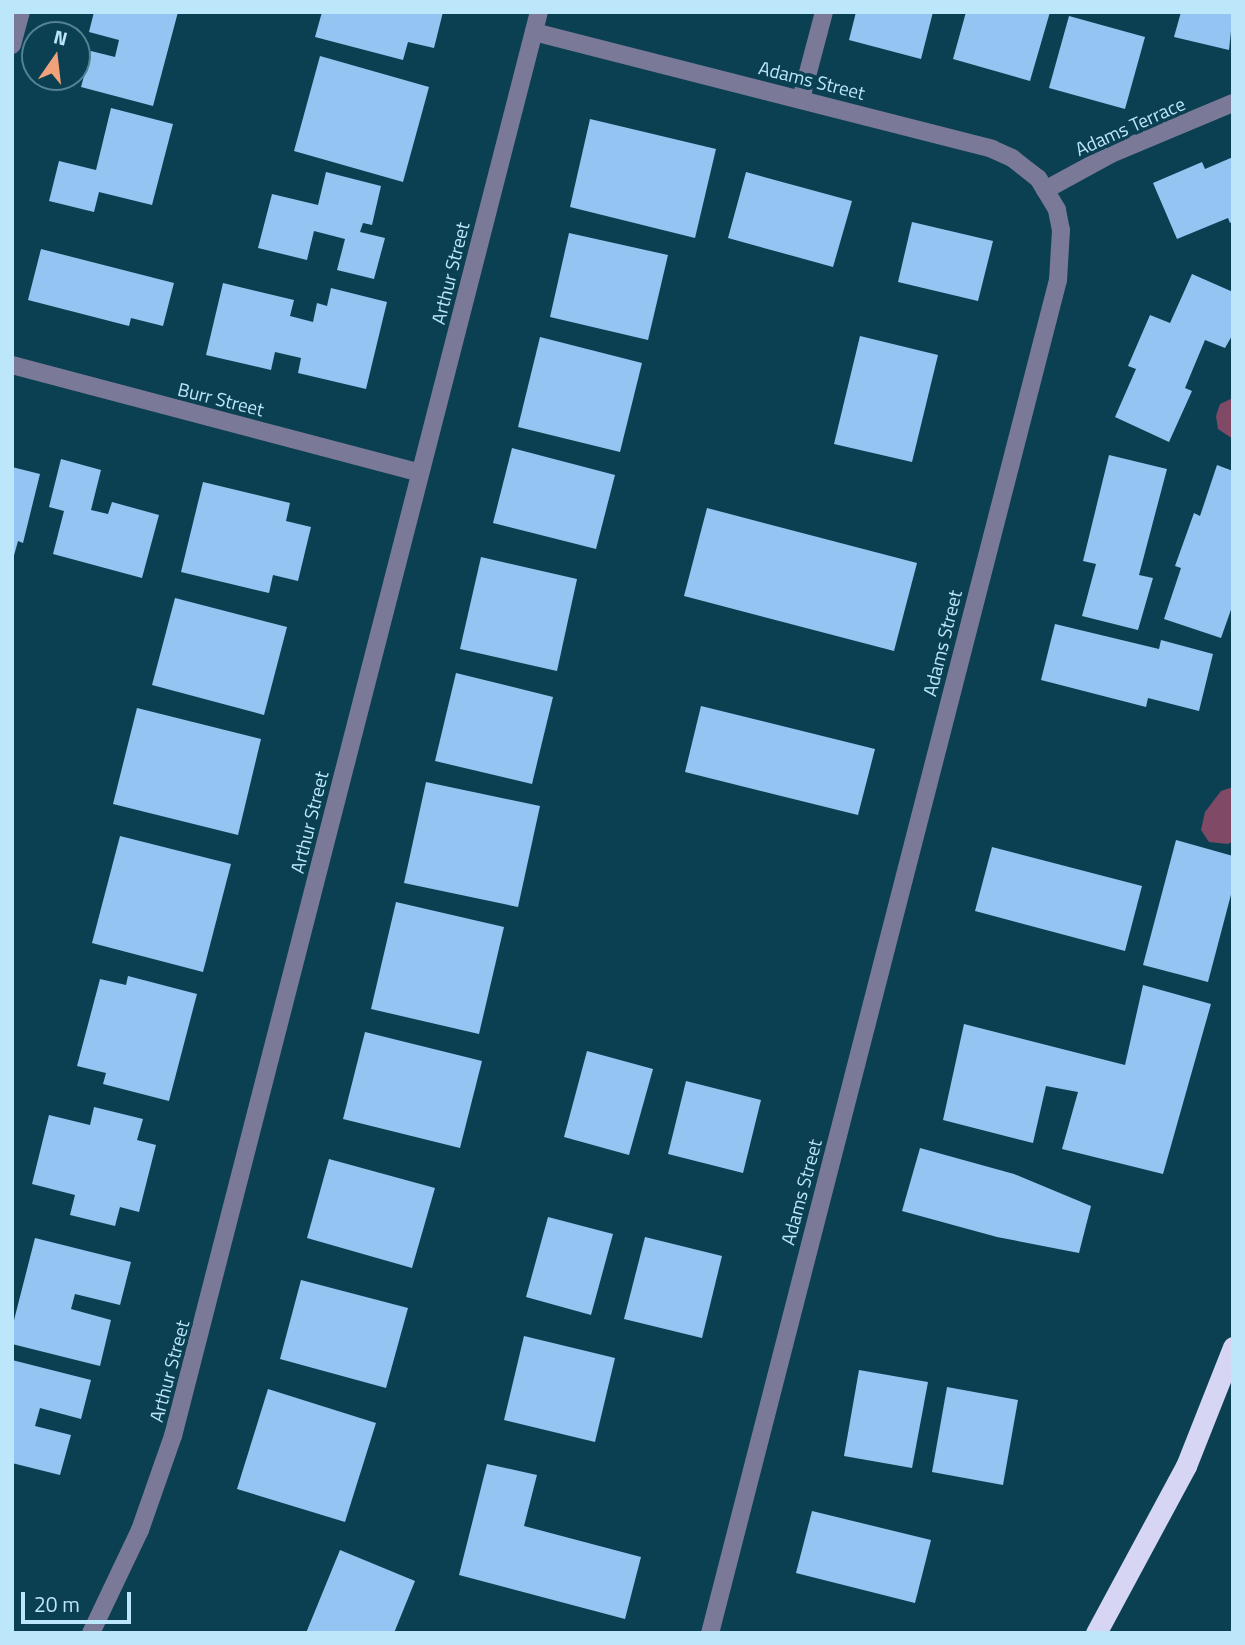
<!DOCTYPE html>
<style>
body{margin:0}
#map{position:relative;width:1245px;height:1645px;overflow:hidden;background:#0b4052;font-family:"Titillium Web",sans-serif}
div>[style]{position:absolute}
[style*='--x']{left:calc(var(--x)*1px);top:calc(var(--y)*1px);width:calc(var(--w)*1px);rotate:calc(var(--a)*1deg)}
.water>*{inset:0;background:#804a67}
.building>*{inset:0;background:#94c5f2}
.minor>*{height:18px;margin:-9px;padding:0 9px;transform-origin:9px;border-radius:9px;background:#7a7997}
.highway>*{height:21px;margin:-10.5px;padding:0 10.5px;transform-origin:10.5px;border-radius:10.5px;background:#d6d5f3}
span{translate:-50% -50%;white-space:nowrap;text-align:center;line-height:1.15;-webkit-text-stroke:7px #0b4052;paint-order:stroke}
.street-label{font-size:19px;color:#bce6f9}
.frame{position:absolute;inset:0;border:14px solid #bce6f9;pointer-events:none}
.north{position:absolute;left:21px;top:21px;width:70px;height:70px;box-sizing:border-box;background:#0b4052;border:2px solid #528295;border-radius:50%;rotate:14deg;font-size:19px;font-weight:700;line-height:28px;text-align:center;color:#bce6f9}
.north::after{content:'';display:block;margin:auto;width:24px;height:32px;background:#f1a27b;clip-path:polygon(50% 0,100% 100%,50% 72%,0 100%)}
.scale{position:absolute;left:21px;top:1592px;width:110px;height:32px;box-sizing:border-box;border:4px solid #bce6f9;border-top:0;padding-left:9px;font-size:21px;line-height:24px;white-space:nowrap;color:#bce6f9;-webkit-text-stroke:5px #0b4052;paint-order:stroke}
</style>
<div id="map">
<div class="water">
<div style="clip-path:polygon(1233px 398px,1233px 439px,1218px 429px,1216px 416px,1220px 404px)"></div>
<div style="clip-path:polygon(1233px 787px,1233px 841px,1228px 844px,1209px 842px,1201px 830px,1205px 812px,1221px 791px)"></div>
</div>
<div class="building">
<div style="clip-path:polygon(94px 12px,178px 12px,153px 106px,81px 87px,91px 51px,115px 57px,119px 40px,89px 32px)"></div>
<div style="clip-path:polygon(322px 12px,443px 12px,434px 48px,408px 42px,403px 60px,315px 37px)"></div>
<div style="clip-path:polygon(856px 12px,933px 12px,921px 59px,849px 40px)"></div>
<div style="clip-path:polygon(966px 12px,1050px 12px,1030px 81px,953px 59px)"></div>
<div style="clip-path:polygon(1181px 12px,1233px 12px,1229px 50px,1174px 37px)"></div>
<div style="clip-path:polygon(1069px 16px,1145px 37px,1125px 109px,1049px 88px)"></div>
<div style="clip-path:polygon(320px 56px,429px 87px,403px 182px,294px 151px)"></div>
<div style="clip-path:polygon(111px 108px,173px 124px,152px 205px,99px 192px,94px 212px,49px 201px,59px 161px,96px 170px)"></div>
<div style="clip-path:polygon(590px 119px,716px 149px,695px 238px,570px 207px)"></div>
<div style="clip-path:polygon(1233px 157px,1233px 221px,1230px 223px,1228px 218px,1177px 239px,1153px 183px,1202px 162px,1205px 169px)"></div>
<div style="clip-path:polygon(326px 172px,381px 186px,372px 225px,363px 223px,360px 232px,385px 238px,374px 279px,337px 270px,345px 239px,314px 231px,307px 260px,258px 248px,272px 194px,318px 205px)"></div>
<div style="clip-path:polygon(746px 172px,852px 201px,833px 267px,728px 238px)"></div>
<div style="clip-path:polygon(912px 222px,993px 241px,978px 301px,898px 282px)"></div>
<div style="clip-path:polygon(569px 233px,668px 255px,648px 340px,550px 317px)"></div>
<div style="clip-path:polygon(41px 249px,174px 283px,163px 326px,131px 318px,129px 326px,28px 300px)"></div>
<div style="clip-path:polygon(1192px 274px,1233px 292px,1233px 334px,1225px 348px,1205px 340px,1185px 388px,1192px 391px,1169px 442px,1115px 417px,1136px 369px,1128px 366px,1150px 315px,1170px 323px)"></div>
<div style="clip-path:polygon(223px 283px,294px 300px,290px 316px,313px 322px,317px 303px,327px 306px,331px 288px,387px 302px,366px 389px,298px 373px,301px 358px,275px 352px,271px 370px,206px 355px)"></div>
<div style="clip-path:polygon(860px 336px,938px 355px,912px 462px,834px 444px)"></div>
<div style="clip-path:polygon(540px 337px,642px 363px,620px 452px,518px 427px)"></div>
<div style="clip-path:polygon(512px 448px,615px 475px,596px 549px,493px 523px)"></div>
<div style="clip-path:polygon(1109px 455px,1167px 469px,1139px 575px,1153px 578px,1138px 630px,1082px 616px,1096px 564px,1083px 561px)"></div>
<div style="clip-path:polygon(61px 459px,101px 470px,91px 510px,108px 514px,112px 502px,159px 515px,142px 578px,53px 554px,64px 511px,49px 507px)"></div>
<div style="clip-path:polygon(1217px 465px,1233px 471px,1233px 604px,1221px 638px,1164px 619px,1181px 568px,1175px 566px,1194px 513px,1200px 516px)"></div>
<div style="clip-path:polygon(12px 467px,40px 474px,23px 543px,18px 541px,13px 559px)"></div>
<div style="clip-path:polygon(203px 482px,290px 503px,286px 521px,311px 527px,298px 581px,273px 575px,269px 593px,181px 572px)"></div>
<div style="clip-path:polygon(707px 508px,917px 563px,894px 651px,684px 596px)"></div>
<div style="clip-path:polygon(481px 557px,577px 579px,557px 671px,460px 649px)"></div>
<div style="clip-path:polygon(175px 598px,287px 627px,264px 715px,152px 685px)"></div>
<div style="clip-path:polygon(1055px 624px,1159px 649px,1161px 640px,1213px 654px,1199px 711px,1148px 698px,1146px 707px,1041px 680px)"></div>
<div style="clip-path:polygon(456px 673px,553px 697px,532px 784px,435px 761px)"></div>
<div style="clip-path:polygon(701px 706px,875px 749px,858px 815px,685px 772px)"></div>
<div style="clip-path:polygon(137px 708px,261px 739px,238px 835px,113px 804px)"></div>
<div style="clip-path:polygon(426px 782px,540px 806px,518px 907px,404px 883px)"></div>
<div style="clip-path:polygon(120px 836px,231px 864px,203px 972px,92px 943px)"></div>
<div style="clip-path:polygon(1176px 840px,1233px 856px,1233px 887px,1208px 982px,1143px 965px)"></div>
<div style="clip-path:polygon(992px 847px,1142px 886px,1125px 951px,975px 911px)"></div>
<div style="clip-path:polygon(396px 902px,504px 927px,479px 1034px,371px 1009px)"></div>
<div style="clip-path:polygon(128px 976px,197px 994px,169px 1101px,103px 1084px,106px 1073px,77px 1066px,100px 979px,126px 985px)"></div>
<div style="clip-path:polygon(1143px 985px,1211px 1004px,1163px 1174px,1062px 1149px,1078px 1092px,1046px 1086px,1033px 1143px,943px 1120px,964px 1024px,1125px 1065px)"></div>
<div style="clip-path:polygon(365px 1032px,482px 1061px,460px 1148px,343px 1119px)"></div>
<div style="clip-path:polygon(587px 1051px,653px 1069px,629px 1155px,564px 1137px)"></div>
<div style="clip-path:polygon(686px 1081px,761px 1100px,743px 1173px,668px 1154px)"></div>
<div style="clip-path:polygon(94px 1107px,143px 1119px,137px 1140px,156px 1145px,139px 1212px,120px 1207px,115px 1226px,70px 1215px,75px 1195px,32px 1184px,49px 1115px,90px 1125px)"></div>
<div style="clip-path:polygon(920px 1148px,1014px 1174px,1091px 1206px,1079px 1253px,997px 1237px,902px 1211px)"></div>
<div style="clip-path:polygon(329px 1159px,435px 1188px,412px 1268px,307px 1238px)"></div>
<div style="clip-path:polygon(548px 1217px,613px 1234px,591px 1315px,526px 1297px)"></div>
<div style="clip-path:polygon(645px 1237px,722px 1256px,702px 1338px,624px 1319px)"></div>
<div style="clip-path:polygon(35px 1238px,131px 1262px,120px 1305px,75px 1294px,71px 1309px,111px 1320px,100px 1366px,12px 1344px,12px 1328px)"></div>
<div style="clip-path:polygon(301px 1280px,408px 1308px,386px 1388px,280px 1359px)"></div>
<div style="clip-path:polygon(524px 1336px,615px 1358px,595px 1442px,504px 1420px)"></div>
<div style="clip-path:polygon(12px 1360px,91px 1380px,81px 1419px,40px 1408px,35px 1426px,71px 1435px,60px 1475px,12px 1463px)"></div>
<div style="clip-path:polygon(859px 1370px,928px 1382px,912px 1468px,844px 1456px)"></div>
<div style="clip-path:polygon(947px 1387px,1018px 1400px,1003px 1485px,932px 1472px)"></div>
<div style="clip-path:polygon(268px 1389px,376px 1423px,345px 1522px,237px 1489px)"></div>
<div style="clip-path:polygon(487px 1464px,537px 1475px,524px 1526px,641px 1557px,625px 1619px,459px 1575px)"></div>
<div style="clip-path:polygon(812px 1511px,931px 1540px,915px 1603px,796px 1573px)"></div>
<div style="clip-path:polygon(340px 1550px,415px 1581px,394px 1633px,306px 1633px)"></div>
</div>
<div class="minor">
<div style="--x:534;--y:32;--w:473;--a:14.3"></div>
<div style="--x:992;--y:149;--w:22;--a:24"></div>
<div style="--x:1012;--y:158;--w:33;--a:38"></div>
<div style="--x:1038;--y:178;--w:37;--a:59"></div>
<div style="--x:1057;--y:210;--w:20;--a:79"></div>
<div style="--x:1061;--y:230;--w:50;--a:93.4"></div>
<div style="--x:1058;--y:280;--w:1397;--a:104.42"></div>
<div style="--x:12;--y:45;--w:34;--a:-75"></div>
<div style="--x:801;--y:99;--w:90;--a:-75.2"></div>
<div style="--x:1045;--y:190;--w:75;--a:-28.6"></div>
<div style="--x:1111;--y:154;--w:132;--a:-22.7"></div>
<div style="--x:12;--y:365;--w:422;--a:14.8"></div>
<div style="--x:91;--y:1633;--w:114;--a:-64.6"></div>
<div style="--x:140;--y:1530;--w:100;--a:-70.7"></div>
<div style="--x:173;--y:1436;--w:1470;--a:-75.59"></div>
</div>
<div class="highway">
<div style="--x:1096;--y:1633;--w:190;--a:-61.7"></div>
<div style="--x:1186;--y:1466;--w:128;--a:-68.4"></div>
</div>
<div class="street-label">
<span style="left:812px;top:80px;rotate:14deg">Adams Street</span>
<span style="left:1130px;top:126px;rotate:-24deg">Adams Terrace</span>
<span style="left:450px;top:273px;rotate:-76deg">Arthur Street</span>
<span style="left:221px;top:399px;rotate:14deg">Burr Street</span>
<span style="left:942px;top:643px;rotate:-76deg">Adams Street</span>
<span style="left:309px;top:822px;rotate:-76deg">Arthur Street</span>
<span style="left:801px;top:1192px;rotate:-75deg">Adams Street</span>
<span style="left:169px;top:1371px;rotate:-75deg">Arthur Street</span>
</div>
<div class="frame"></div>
<div class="north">N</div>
<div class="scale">20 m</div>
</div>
